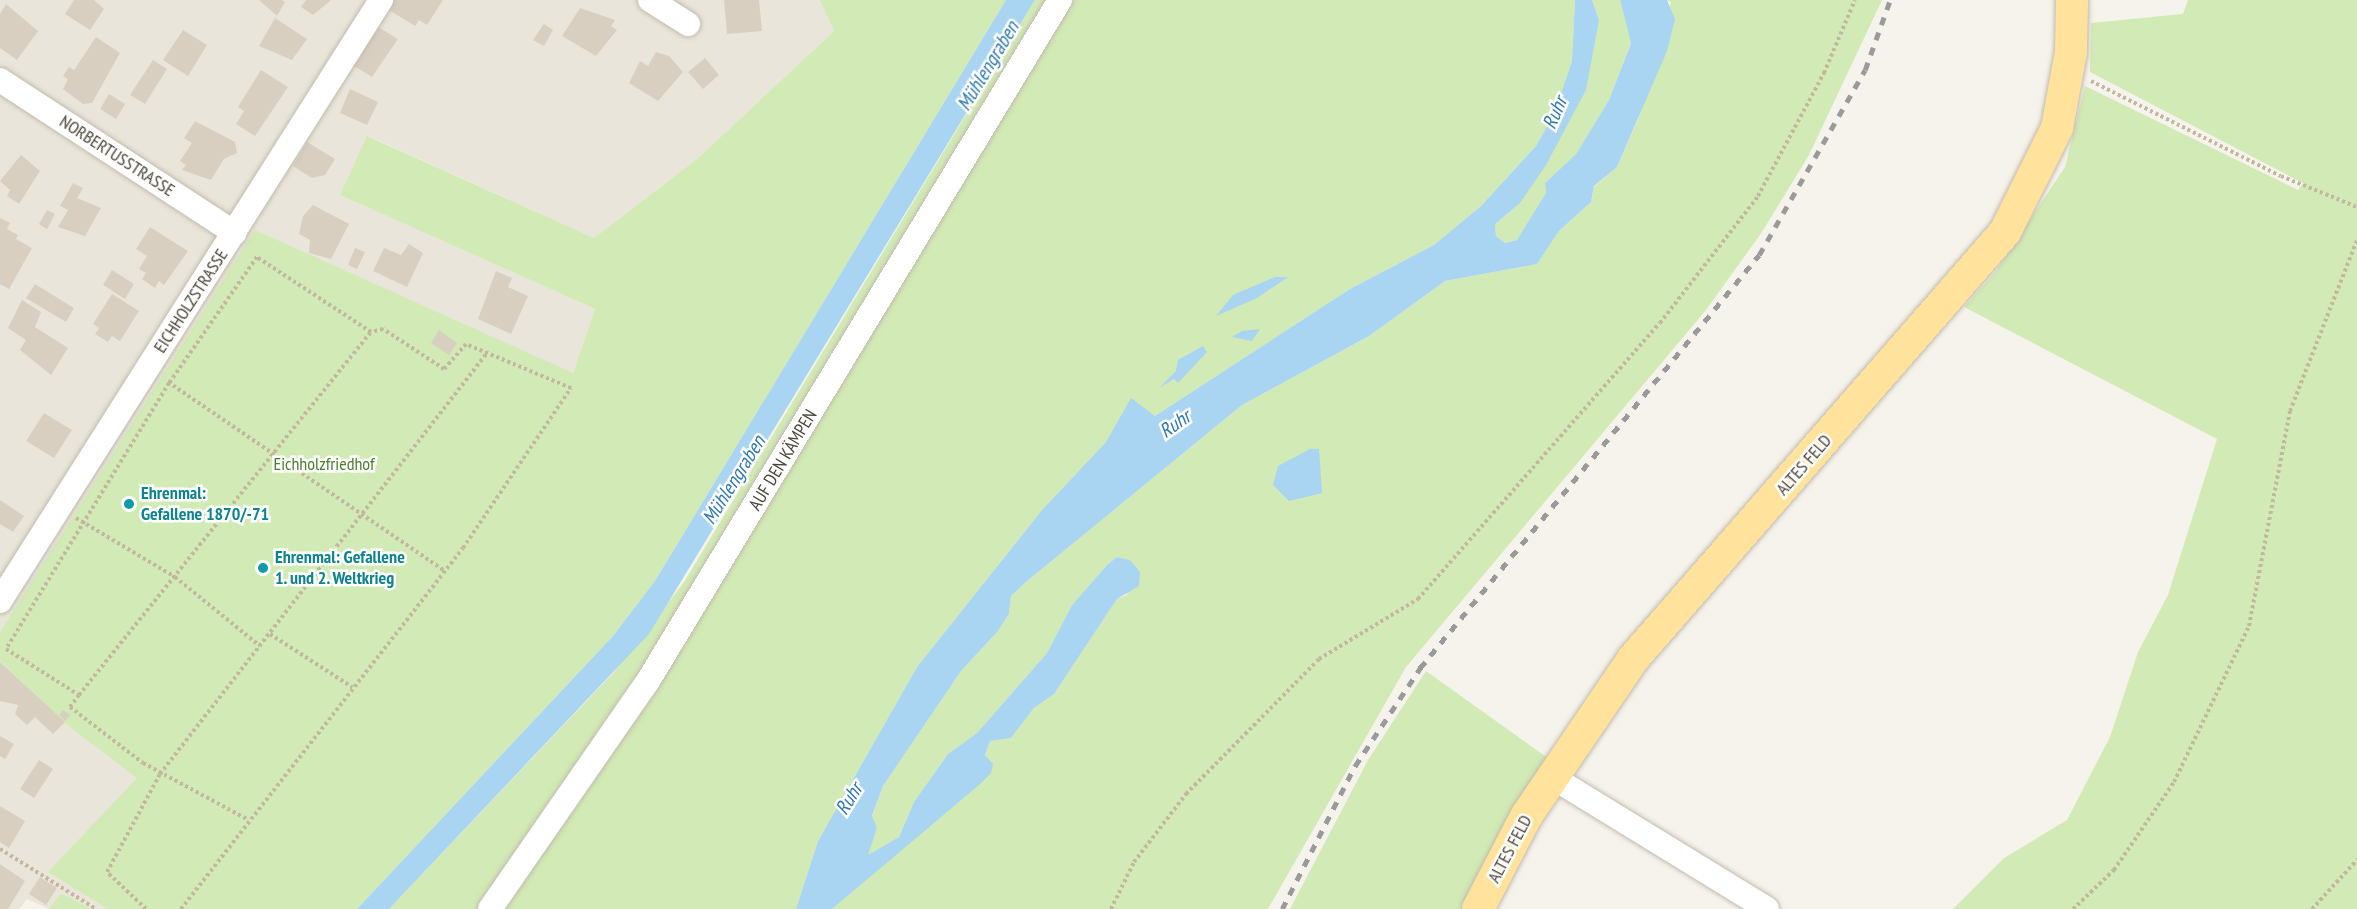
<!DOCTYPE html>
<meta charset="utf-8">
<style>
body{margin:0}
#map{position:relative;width:2357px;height:909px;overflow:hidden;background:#f6f3ec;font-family:"PT Sans Narrow",sans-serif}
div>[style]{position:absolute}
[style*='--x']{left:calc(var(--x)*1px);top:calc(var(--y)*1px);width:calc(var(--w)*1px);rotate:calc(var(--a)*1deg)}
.residential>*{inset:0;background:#eae5da}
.green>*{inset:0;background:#d2eab5}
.water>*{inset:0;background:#a9d4f2}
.building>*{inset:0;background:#d8cfc1}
.path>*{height:4px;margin-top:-2px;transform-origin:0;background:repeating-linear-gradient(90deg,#c4b79f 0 3px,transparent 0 6px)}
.roads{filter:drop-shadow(0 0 2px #c2bbae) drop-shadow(0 0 2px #c2bbae)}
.minor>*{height:24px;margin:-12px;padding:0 12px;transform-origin:12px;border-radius:12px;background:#fff}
.major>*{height:32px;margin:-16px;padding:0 16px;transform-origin:16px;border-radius:16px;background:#ffe39c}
.rail>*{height:4.5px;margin-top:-2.25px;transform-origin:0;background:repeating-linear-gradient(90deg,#9a9a9a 0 8px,transparent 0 16px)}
.dots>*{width:16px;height:16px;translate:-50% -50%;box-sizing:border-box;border:3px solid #fff;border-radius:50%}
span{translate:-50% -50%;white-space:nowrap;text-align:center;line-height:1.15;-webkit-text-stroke:5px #fff;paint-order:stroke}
.street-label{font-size:18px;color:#4b4439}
.park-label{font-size:18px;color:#4a7f2a}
.culture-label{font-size:18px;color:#0d838f;font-weight:700}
.left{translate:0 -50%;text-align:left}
.water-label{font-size:20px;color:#2e7ab2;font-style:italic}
</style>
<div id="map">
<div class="residential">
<div style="clip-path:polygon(0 0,820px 0,834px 31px,697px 159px,594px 238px,368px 136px,340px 195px,595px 309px,573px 373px,227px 909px,92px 909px,61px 893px,49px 909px,27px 899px,19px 909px,0 909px)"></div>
</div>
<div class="green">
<div style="clip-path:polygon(820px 0,1006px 0,655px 581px,613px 636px,357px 909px,108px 909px,48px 872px,137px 778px,71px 728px,0 661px,0 632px,255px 230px,573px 373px,595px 309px,340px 195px,367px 136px,594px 238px,697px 159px,834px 31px)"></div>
<div style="clip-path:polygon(1035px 0,1054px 0,768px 476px,485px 909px,389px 909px,614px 672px,684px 582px)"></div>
<div style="clip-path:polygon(1064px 0,1575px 0,1572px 61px,1554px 114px,1536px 146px,1481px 206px,1434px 245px,1350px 289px,1155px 416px,1131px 399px,1106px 442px,1042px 510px,917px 667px,818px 841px,796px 909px,497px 909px)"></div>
<div style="clip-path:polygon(1592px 0,1620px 0,1631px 42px,1609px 100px,1576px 154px,1545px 183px,1546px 193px,1526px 229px,1517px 240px,1505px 243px,1496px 236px,1495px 224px,1520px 203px,1599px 20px)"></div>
<div style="clip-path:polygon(1667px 0,1882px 0,1809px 155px,1762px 232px,1706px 310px,1406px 667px,1268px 909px,832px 909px,990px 773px,992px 764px,985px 755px,990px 741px,1011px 738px,1034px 708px,1054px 694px,1117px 599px,1127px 595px,1130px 560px,1117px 557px,1107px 565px,1072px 605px,1047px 653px,977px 733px,948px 754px,914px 802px,899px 837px,867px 856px,877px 828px,872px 817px,883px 786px,961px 671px,998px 631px,1009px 614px,1011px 596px,1026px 582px,1242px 405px,1369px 336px,1445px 281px,1537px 264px,1559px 231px,1591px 202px,1594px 187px,1617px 167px,1639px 117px,1671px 2px)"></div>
<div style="clip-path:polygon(2188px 0,2357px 0,2357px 909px,1953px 909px,2004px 858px,2067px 820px,2110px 737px,2138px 652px,2168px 595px,2217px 439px,1964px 307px,1996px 271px,2065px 167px,2085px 86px,2298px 190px,2303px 183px,2090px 72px,2091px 23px,2183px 14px)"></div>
<div style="clip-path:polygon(1426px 671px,1549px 759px,1462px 909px,1290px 909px,1368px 760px)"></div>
<div style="clip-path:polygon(61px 893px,92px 909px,49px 909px)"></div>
</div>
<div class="water">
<div style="clip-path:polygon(1006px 0,1035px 0,649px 634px,389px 909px,357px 909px,613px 636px,655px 581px)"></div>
<div style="clip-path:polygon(1575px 0,1592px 0,1599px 20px,1586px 90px,1546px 165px,1520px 203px,1495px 224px,1496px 236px,1505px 243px,1517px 240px,1546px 193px,1545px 183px,1576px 154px,1609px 100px,1631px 43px,1620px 0,1667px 0,1675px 19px,1667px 51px,1617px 167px,1594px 186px,1591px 202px,1559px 231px,1537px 264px,1445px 281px,1369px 336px,1242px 405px,1026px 582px,1011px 596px,1009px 614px,998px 631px,961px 671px,883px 786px,872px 816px,877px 828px,868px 855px,899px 837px,914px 802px,948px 754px,977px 733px,1047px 653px,1072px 605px,1107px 565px,1117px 557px,1130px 560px,1140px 572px,1139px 586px,1117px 599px,1054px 694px,1034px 708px,1011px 738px,990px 741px,985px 755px,993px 764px,991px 773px,979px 785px,832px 909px,796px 909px,818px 841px,917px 667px,1042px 510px,1106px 442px,1131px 398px,1155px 416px,1350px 289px,1434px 245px,1481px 206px,1536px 146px,1554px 114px,1572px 61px)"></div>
<div style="clip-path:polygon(1275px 277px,1288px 277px,1257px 298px,1216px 316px,1233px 295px)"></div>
<div style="clip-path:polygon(1260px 329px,1252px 341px,1232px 337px,1242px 331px)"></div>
<div style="clip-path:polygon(1203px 346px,1207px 352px,1178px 383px,1174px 379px,1159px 388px,1176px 371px,1178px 360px)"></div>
<div style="clip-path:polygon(1310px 449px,1319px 449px,1322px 493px,1289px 501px,1273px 485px,1278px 466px)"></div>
</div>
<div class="building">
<div style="clip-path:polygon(74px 0,94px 0,104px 9px,90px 30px,65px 14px)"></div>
<div style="clip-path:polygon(259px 0,282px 0,285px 2px,277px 16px)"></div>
<div style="clip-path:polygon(306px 0,331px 0,313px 15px,301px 7px)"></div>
<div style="clip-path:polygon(394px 0,443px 0,427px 25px,419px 20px,415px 26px,389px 10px)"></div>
<div style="clip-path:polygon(724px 0,759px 0,762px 31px,727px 34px)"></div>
<div style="clip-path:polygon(6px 4px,38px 31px,17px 60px,0 48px,0 14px)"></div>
<div style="clip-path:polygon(580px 8px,615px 20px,611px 26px,617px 30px,596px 56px,562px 36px)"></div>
<div style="clip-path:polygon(275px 18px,307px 39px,292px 60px,259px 46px)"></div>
<div style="clip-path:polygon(544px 24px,553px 30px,544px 46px,533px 40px)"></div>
<div style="clip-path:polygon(378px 27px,398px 39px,372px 77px,354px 66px)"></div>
<div style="clip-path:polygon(183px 30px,207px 45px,188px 76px,163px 60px)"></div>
<div style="clip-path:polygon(96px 37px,120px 53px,92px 103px,83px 104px,63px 89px,68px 79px,63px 76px,69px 67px,74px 70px)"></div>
<div style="clip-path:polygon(656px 52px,669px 56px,683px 72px,658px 101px,629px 83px,640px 61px,648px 66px)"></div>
<div style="clip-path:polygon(705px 58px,719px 75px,703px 89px,688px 72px)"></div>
<div style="clip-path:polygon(153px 60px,167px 69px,145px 104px,130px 95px)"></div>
<div style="clip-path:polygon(261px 70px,288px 87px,255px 136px,236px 124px,244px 111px,238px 107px)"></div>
<div style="clip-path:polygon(350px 89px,378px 102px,367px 125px,340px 113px)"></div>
<div style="clip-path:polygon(109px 94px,125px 104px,116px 119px,100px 109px)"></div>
<div style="clip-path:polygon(195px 121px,235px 142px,237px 153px,224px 159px,211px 180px,182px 170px,186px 165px,180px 161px,192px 143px,184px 138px)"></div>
<div style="clip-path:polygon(307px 142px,335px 159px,325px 175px,312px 178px,293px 166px)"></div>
<div style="clip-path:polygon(21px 155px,40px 171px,19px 204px,7px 196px,10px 190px,0 181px)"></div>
<div style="clip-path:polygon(73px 183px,83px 188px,77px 198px,101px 208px,85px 236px,58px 227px,68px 210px,60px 206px)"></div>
<div style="clip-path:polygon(313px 205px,349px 224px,331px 259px,309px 253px,310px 240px,299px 234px,303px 216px)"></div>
<div style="clip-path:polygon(47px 210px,55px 214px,47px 229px,39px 224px)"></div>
<div style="clip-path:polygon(0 218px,10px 223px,7px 229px,18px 235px,16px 239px,32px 248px,9px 289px,0 284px)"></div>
<div style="clip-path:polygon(150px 227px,188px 251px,164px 285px,159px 281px,155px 288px,142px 279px,146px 273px,139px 269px,147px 256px,136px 249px)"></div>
<div style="clip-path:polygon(409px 244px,423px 253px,407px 287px,373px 271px,384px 248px,401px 255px)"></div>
<div style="clip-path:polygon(355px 248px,365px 252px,357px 269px,348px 265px)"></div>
<div style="clip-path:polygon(112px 270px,134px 284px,125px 299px,103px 285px)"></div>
<div style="clip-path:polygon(496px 271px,512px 278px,508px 287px,528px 296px,511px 334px,478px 319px)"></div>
<div style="clip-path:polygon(35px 284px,74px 308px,66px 322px,26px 298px)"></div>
<div style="clip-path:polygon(112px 294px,139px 311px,120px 341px,112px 336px,108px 342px,95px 334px,99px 328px,93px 324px)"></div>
<div style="clip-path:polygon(22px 300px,41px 312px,35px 327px,68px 348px,51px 375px,20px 350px,26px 340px,8px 328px)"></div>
<div style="clip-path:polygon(439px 330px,457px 343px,449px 355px,431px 343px)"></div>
<div style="clip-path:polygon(44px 413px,72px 430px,54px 458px,26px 441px)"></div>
<div style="clip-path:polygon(0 500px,24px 516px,13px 532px,0 524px)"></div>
<div style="clip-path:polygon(0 662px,65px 722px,53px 734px,35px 717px,27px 725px,15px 714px,18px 705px,0 701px)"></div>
<div style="clip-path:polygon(63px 710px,70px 715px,65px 721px,59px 715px)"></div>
<div style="clip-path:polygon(0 736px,14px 744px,5px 759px,0 756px)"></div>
<div style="clip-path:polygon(39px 760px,53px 769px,34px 798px,20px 789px)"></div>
<div style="clip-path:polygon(0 806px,25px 821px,9px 848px,0 842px)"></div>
<div style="clip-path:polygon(0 864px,25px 881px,8px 909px,0 909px)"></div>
<div style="clip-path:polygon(40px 877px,57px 888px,46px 905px,29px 894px)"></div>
</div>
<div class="path">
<div style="--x:2091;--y:81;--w:212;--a:26.6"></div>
<div style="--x:2281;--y:176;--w:82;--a:22.2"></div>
<div style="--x:168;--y:382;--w:335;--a:34.3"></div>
<div style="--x:76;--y:518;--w:115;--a:30.8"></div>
<div style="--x:175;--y:577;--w:109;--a:39.1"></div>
<div style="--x:270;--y:634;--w:98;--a:32.9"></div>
<div style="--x:79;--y:695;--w:466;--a:-51.2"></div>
<div style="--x:371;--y:332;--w:136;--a:-146.7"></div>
<div style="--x:257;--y:257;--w:154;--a:124.9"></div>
<div style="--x:169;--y:383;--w:312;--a:121.5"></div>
<div style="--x:6;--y:649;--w:86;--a:32.2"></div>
<div style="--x:79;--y:695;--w:15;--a:127"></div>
<div style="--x:70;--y:707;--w:92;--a:37.5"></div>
<div style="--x:143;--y:763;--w:120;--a:28.3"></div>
<div style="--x:0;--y:849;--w:113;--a:32"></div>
<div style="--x:146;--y:909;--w:54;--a:-136.5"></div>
<div style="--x:107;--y:872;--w:111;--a:-61.6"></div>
<div style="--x:160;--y:774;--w:533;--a:-52.16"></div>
<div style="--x:181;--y:909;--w:458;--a:-52"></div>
<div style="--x:463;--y:548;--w:193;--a:-56"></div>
<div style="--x:571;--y:388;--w:114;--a:-157.3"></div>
<div style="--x:466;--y:344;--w:33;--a:131"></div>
<div style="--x:444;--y:369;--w:73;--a:-146.7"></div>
<div style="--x:383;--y:329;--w:12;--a:166"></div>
<div style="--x:1111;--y:909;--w:52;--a:-63.9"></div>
<div style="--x:1134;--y:862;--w:86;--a:-52.6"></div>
<div style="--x:1186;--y:794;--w:190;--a:-45.4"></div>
<div style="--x:1319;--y:659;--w:116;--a:-31.2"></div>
<div style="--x:1418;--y:599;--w:367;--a:-48.8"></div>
<div style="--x:1660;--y:323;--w:160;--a:-52.3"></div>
<div style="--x:1758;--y:196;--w:140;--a:-61.8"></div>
<div style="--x:1824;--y:73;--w:79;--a:-67"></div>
<div style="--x:2073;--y:909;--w:57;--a:-43.6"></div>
<div style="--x:2114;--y:870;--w:107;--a:-55.7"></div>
<div style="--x:2174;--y:782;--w:173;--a:-64.3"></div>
<div style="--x:2249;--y:626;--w:219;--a:-79.2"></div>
<div style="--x:2290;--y:411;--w:184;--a:-68.6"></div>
<div style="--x:2312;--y:909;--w:67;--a:-47.4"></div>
</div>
<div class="roads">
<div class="minor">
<div style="--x:650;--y:0;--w:45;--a:32.3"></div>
<div style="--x:0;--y:80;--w:280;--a:33.1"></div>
<div style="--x:0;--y:601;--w:712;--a:-57.63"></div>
<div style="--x:1552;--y:777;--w:252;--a:31.5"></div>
<div style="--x:490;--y:909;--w:277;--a:-55.3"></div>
<div style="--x:648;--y:681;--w:796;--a:-58.83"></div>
</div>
<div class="major">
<div style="--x:1478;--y:909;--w:106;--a:-62.5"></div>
<div style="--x:1527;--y:815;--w:189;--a:-55.8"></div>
<div style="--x:1633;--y:659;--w:566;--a:-48.94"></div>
<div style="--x:2005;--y:232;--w:116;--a:-63.4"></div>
<div style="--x:2057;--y:128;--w:77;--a:-79.6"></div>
<div style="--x:2071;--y:52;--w:52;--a:-88.9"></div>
</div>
</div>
<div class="rail">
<div style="--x:1282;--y:909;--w:161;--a:-63"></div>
<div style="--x:1355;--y:766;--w:118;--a:-56.4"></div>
<div style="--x:1420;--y:668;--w:534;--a:-50.62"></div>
<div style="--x:1759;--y:255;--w:213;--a:-60.2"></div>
<div style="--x:1865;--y:70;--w:74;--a:-70.3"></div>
</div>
<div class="dots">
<div style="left:129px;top:504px;background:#0f9aa8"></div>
<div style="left:263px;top:568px;background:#0f9aa8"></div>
</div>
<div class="street-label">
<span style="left:117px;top:156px;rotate:33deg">NORBERTUSSTRASSE</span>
<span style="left:191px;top:301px;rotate:-57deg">EICHHOLZSTRASSE</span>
<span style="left:783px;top:460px;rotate:-59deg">AUF DEN KÄMPEN</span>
<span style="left:1804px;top:465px;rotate:-49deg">ALTES FELD</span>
<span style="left:1510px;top:849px;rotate:-62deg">ALTES FELD</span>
</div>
<div class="park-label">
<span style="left:324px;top:464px">Eichholzfriedhof</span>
</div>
<div class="culture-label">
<span class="left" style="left:141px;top:504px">Ehrenmal:<br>Gefallene 1870/-71</span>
<span class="left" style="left:275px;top:568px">Ehrenmal: Gefallene<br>1. und 2. Weltkrieg</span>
</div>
<div class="water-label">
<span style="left:988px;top:66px;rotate:-59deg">Mühlengraben</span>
<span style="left:1555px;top:113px;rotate:-67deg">Ruhr</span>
<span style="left:1175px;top:424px;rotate:-35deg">Ruhr</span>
<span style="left:734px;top:480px;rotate:-58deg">Mühlengraben</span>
<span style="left:849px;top:799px;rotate:-58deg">Ruhr</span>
</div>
</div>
